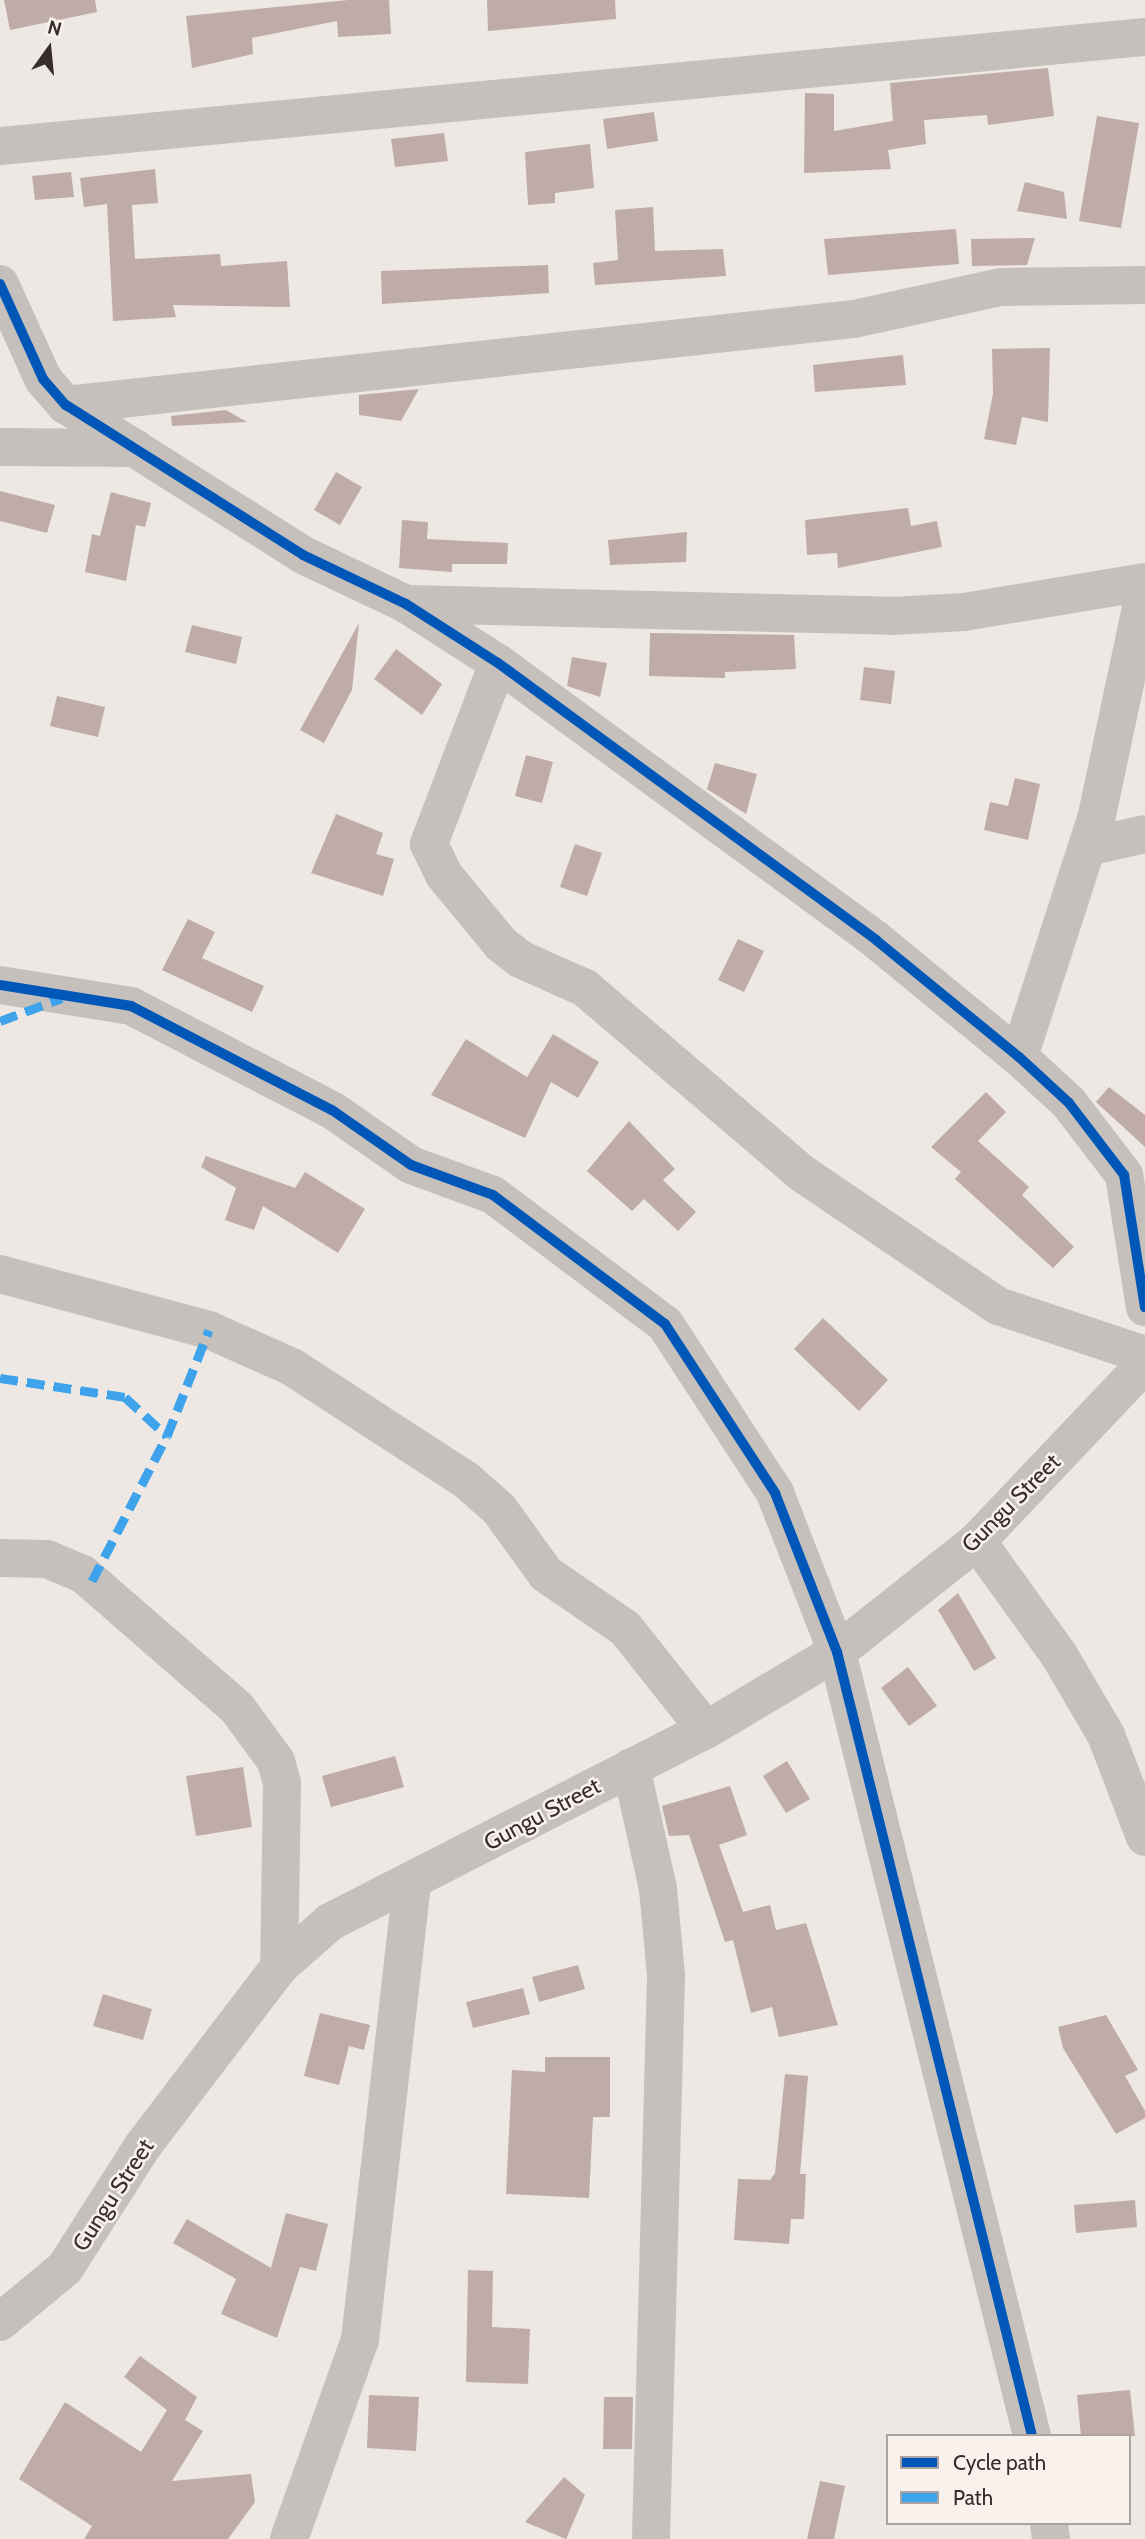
<!DOCTYPE html>
<style>
body{margin:0}
#map{position:relative;width:1145px;height:2539px;overflow:hidden;background:#ede8e4;font-family:Cabin,sans-serif}
div>[style]{position:absolute}
[style*='--x']{left:calc(var(--x)*1px);top:calc(var(--y)*1px);width:calc(var(--w)*1px);rotate:calc(var(--a)*1deg)}
.building>*{inset:0;background:#bfaca7}
.street>*{height:38px;margin:-19px;padding:0 19px;transform-origin:19px;border-radius:19px;background:#c6c0bd}
.quiet>*{height:9px;margin-top:-4.5px;transform-origin:0;background:repeating-linear-gradient(90deg,#3fa3eb 0 18px,transparent 0 27px)}
.cycleway>*{height:10px;margin:-5px;padding:0 5px;transform-origin:5px;border-radius:5px;background:#0057b8}
span{translate:-50% -50%;white-space:nowrap;text-align:center;line-height:1.15;-webkit-text-stroke:5px #f9f1ec;paint-order:stroke}
.street-label{font-size:23px;color:#372d2b}
.legend{position:absolute;left:886px;top:2434px;width:245px;height:91px;box-sizing:border-box;background:#f9f1ec;border:2px solid #aba39f;margin:0;padding:9px 12px;list-style:none;font-size:21px;color:#372d2b}
.legend li{display:flex;align-items:center;gap:14px;height:35px}
.legend b{width:35px;border:2px solid #aba39f}
.north{position:absolute;left:14px;top:14px;width:70px;height:70px;-webkit-text-stroke:5px #f9f1ec;paint-order:stroke;rotate:15deg;font-size:19px;font-weight:700;line-height:28px;text-align:center;color:#372d2b}
.north::after{content:'';display:block;margin:auto;width:24px;height:32px;background:#372d2b;clip-path:polygon(50% 0,100% 100%,50% 72%,0 100%)}
</style>
<div id="map">
<div class="building">
<div style="clip-path:polygon(4px 0,95px 0,97px 12px,10px 30px)"></div>
<div style="clip-path:polygon(348px 0,389px 0,391px 34px,338px 37px,337px 21px,252px 38px,253px 54px,192px 68px,186px 16px)"></div>
<div style="clip-path:polygon(487px 0,615px 0,616px 19px,488px 31px)"></div>
<div style="clip-path:polygon(1048px 68px,1054px 116px,988px 125px,987px 115px,924px 120px,926px 144px,888px 150px,891px 169px,804px 173px,805px 93px,834px 94px,834px 131px,893px 121px,890px 83px)"></div>
<div style="clip-path:polygon(654px 112px,658px 141px,607px 149px,603px 119px)"></div>
<div style="clip-path:polygon(1097px 116px,1139px 123px,1121px 228px,1079px 221px)"></div>
<div style="clip-path:polygon(444px 133px,448px 161px,395px 167px,391px 139px)"></div>
<div style="clip-path:polygon(590px 144px,594px 188px,555px 193px,555px 203px,528px 205px,525px 152px)"></div>
<div style="clip-path:polygon(155px 169px,158px 203px,132px 205px,135px 259px,220px 254px,221px 266px,287px 261px,290px 307px,173px 305px,176px 317px,113px 321px,107px 204px,84px 207px,80px 178px)"></div>
<div style="clip-path:polygon(71px 172px,74px 197px,35px 200px,32px 176px)"></div>
<div style="clip-path:polygon(1025px 182px,1064px 192px,1067px 219px,1017px 211px)"></div>
<div style="clip-path:polygon(653px 207px,655px 251px,723px 249px,726px 276px,595px 285px,593px 263px,618px 260px,615px 210px)"></div>
<div style="clip-path:polygon(956px 229px,959px 264px,828px 275px,824px 239px)"></div>
<div style="clip-path:polygon(1035px 238px,1027px 265px,972px 266px,971px 239px)"></div>
<div style="clip-path:polygon(548px 265px,549px 293px,382px 304px,381px 271px)"></div>
<div style="clip-path:polygon(1050px 348px,1048px 422px,1022px 417px,1016px 445px,984px 439px,993px 394px,992px 349px)"></div>
<div style="clip-path:polygon(903px 355px,906px 385px,815px 392px,813px 365px)"></div>
<div style="clip-path:polygon(419px 389px,401px 421px,359px 415px,359px 395px)"></div>
<div style="clip-path:polygon(226px 410px,247px 422px,172px 426px,171px 416px)"></div>
<div style="clip-path:polygon(336px 472px,362px 487px,340px 525px,314px 510px)"></div>
<div style="clip-path:polygon(0 491px,55px 505px,47px 533px,0 521px)"></div>
<div style="clip-path:polygon(111px 492px,151px 503px,145px 527px,136px 525px,126px 581px,85px 572px,92px 534px,100px 536px)"></div>
<div style="clip-path:polygon(908px 508px,911px 526px,937px 521px,942px 547px,838px 568px,837px 553px,807px 555px,805px 520px)"></div>
<div style="clip-path:polygon(402px 520px,428px 522px,427px 539px,508px 543px,507px 564px,452px 564px,452px 572px,399px 568px)"></div>
<div style="clip-path:polygon(687px 532px,686px 562px,610px 565px,608px 540px)"></div>
<div style="clip-path:polygon(359px 623px,352px 690px,324px 743px,300px 730px)"></div>
<div style="clip-path:polygon(192px 625px,242px 637px,236px 664px,185px 652px)"></div>
<div style="clip-path:polygon(650px 633px,794px 635px,796px 669px,725px 672px,725px 678px,649px 676px)"></div>
<div style="clip-path:polygon(396px 649px,442px 684px,422px 715px,374px 679px)"></div>
<div style="clip-path:polygon(572px 657px,607px 663px,600px 697px,567px 686px)"></div>
<div style="clip-path:polygon(864px 667px,895px 671px,891px 704px,860px 700px)"></div>
<div style="clip-path:polygon(57px 696px,105px 707px,98px 737px,50px 726px)"></div>
<div style="clip-path:polygon(526px 755px,553px 762px,542px 803px,515px 796px)"></div>
<div style="clip-path:polygon(715px 763px,757px 774px,746px 814px,707px 789px)"></div>
<div style="clip-path:polygon(1015px 778px,1040px 784px,1028px 840px,984px 830px,990px 802px,1008px 806px)"></div>
<div style="clip-path:polygon(336px 814px,383px 833px,376px 854px,394px 859px,383px 896px,311px 873px)"></div>
<div style="clip-path:polygon(575px 844px,602px 853px,587px 896px,560px 887px)"></div>
<div style="clip-path:polygon(188px 919px,215px 932px,202px 958px,264px 986px,252px 1012px,162px 970px)"></div>
<div style="clip-path:polygon(738px 939px,764px 951px,744px 992px,718px 980px)"></div>
<div style="clip-path:polygon(553px 1034px,599px 1062px,578px 1098px,551px 1082px,525px 1138px,431px 1095px,466px 1039px,527px 1077px)"></div>
<div style="clip-path:polygon(1109px 1087px,1145px 1115px,1145px 1147px,1096px 1102px)"></div>
<div style="clip-path:polygon(986px 1092px,1006px 1112px,978px 1141px,1029px 1187px,1022px 1195px,1074px 1247px,1053px 1268px,955px 1179px,961px 1172px,931px 1147px)"></div>
<div style="clip-path:polygon(629px 1121px,675px 1169px,663px 1180px,696px 1212px,678px 1231px,644px 1199px,632px 1211px,587px 1171px)"></div>
<div style="clip-path:polygon(206px 1156px,295px 1188px,305px 1172px,365px 1209px,338px 1253px,263px 1206px,254px 1230px,225px 1220px,236px 1188px,201px 1167px)"></div>
<div style="clip-path:polygon(823px 1318px,888px 1380px,859px 1411px,794px 1349px)"></div>
<div style="clip-path:polygon(958px 1593px,996px 1658px,974px 1671px,938px 1610px)"></div>
<div style="clip-path:polygon(908px 1667px,937px 1706px,909px 1726px,881px 1688px)"></div>
<div style="clip-path:polygon(395px 1756px,404px 1787px,331px 1807px,322px 1776px)"></div>
<div style="clip-path:polygon(787px 1761px,810px 1799px,786px 1813px,763px 1776px)"></div>
<div style="clip-path:polygon(243px 1767px,252px 1827px,196px 1836px,186px 1776px)"></div>
<div style="clip-path:polygon(730px 1786px,747px 1835px,719px 1845px,743px 1912px,770px 1905px,776px 1930px,806px 1923px,838px 2025px,779px 2037px,772px 2007px,751px 2013px,733px 1940px,725px 1942px,689px 1835px,669px 1836px,662px 1806px)"></div>
<div style="clip-path:polygon(578px 1965px,585px 1989px,539px 2002px,532px 1977px)"></div>
<div style="clip-path:polygon(523px 1988px,530px 2014px,473px 2028px,466px 2002px)"></div>
<div style="clip-path:polygon(103px 1994px,152px 2009px,143px 2040px,93px 2026px)"></div>
<div style="clip-path:polygon(320px 2013px,370px 2025px,364px 2050px,349px 2046px,339px 2085px,304px 2076px)"></div>
<div style="clip-path:polygon(1106px 2015px,1138px 2070px,1125px 2076px,1145px 2111px,1145px 2118px,1116px 2134px,1063px 2048px,1058px 2027px)"></div>
<div style="clip-path:polygon(545px 2057px,610px 2057px,610px 2117px,593px 2117px,589px 2198px,506px 2194px,512px 2070px,545px 2072px)"></div>
<div style="clip-path:polygon(785px 2074px,808px 2076px,800px 2174px,806px 2174px,804px 2219px,791px 2219px,789px 2244px,734px 2240px,738px 2179px,770px 2180px,775px 2173px)"></div>
<div style="clip-path:polygon(1135px 2200px,1137px 2227px,1076px 2233px,1074px 2205px)"></div>
<div style="clip-path:polygon(286px 2213px,328px 2224px,316px 2271px,300px 2267px,277px 2338px,221px 2314px,236px 2279px,173px 2243px,187px 2219px,271px 2268px)"></div>
<div style="clip-path:polygon(468px 2270px,493px 2271px,492px 2327px,530px 2329px,528px 2384px,466px 2382px)"></div>
<div style="clip-path:polygon(140px 2356px,197px 2397px,185px 2420px,203px 2431px,172px 2481px,251px 2474px,255px 2502px,228px 2539px,84px 2539px,92px 2526px,19px 2479px,65px 2402px,141px 2452px,167px 2410px,124px 2377px)"></div>
<div style="clip-path:polygon(1130px 2390px,1135px 2436px,1081px 2436px,1077px 2395px)"></div>
<div style="clip-path:polygon(369px 2395px,419px 2397px,416px 2451px,367px 2448px)"></div>
<div style="clip-path:polygon(604px 2397px,633px 2397px,632px 2449px,603px 2449px)"></div>
<div style="clip-path:polygon(564px 2477px,585px 2495px,566px 2539px,525px 2522px)"></div>
<div style="clip-path:polygon(820px 2481px,845px 2486px,834px 2539px,807px 2539px)"></div>
</div>
<div class="street">
<div style="--x:0;--y:146;--w:1150;--a:-5.44"></div>
<div style="--x:0;--y:284;--w:104;--a:65.6"></div>
<div style="--x:43;--y:379;--w:35;--a:49"></div>
<div style="--x:66;--y:405;--w:280;--a:32.3"></div>
<div style="--x:303;--y:555;--w:114;--a:25.4"></div>
<div style="--x:406;--y:604;--w:109;--a:32.7"></div>
<div style="--x:498;--y:663;--w:469;--a:36.2"></div>
<div style="--x:876;--y:940;--w:185;--a:39.3"></div>
<div style="--x:1019;--y:1057;--w:68;--a:42.6"></div>
<div style="--x:1069;--y:1103;--w:91;--a:52.6"></div>
<div style="--x:1124;--y:1175;--w:134;--a:81"></div>
<div style="--x:66;--y:405;--w:793;--a:-6.23"></div>
<div style="--x:854;--y:319;--w:150;--a:-12.3"></div>
<div style="--x:1001;--y:287;--w:144;--a:-0.8"></div>
<div style="--x:0;--y:447;--w:135;--a:0.4"></div>
<div style="--x:408;--y:604;--w:485;--a:1.4"></div>
<div style="--x:893;--y:616;--w:71;--a:-3.2"></div>
<div style="--x:964;--y:612;--w:183;--a:-9.4"></div>
<div style="--x:498;--y:663;--w:194;--a:110.9"></div>
<div style="--x:429;--y:844;--w:34;--a:64"></div>
<div style="--x:444;--y:875;--w:89;--a:50.4"></div>
<div style="--x:501;--y:944;--w:24;--a:38"></div>
<div style="--x:520;--y:959;--w:71;--a:24"></div>
<div style="--x:585;--y:988;--w:287;--a:40.5"></div>
<div style="--x:803;--y:1174;--w:235;--a:34.1"></div>
<div style="--x:998;--y:1306;--w:155;--a:18.4"></div>
<div style="--x:1088;--y:847;--w:58;--a:-12.8"></div>
<div style="--x:0;--y:985;--w:133;--a:9.1"></div>
<div style="--x:131;--y:1006;--w:226;--a:27.4"></div>
<div style="--x:332;--y:1110;--w:96;--a:34.8"></div>
<div style="--x:411;--y:1165;--w:87;--a:20.1"></div>
<div style="--x:493;--y:1195;--w:215;--a:36.9"></div>
<div style="--x:665;--y:1324;--w:202;--a:56.9"></div>
<div style="--x:775;--y:1493;--w:171;--a:68.7"></div>
<div style="--x:837;--y:1652;--w:808;--a:76.03"></div>
<div style="--x:1019;--y:1057;--w:254;--a:-72.1"></div>
<div style="--x:1097;--y:815;--w:230;--a:-78"></div>
<div style="--x:0;--y:1274;--w:216;--a:15"></div>
<div style="--x:209;--y:1330;--w:91;--a:24"></div>
<div style="--x:292;--y:1367;--w:207;--a:33"></div>
<div style="--x:466;--y:1480;--w:44;--a:41.3"></div>
<div style="--x:499;--y:1509;--w:80;--a:54.1"></div>
<div style="--x:546;--y:1574;--w:96;--a:34.4"></div>
<div style="--x:625;--y:1628;--w:130;--a:51.5"></div>
<div style="--x:977;--y:1541;--w:140;--a:54.3"></div>
<div style="--x:1059;--y:1655;--w:93;--a:59.6"></div>
<div style="--x:1106;--y:1735;--w:109;--a:69.1"></div>
<div style="--x:0;--y:1558;--w:47;--a:1.2"></div>
<div style="--x:47;--y:1559;--w:39;--a:23"></div>
<div style="--x:83;--y:1574;--w:204;--a:41"></div>
<div style="--x:237;--y:1708;--w:66;--a:53.7"></div>
<div style="--x:276;--y:1761;--w:23;--a:75"></div>
<div style="--x:282;--y:1783;--w:184;--a:90.9"></div>
<div style="--x:631;--y:1767;--w:125;--a:77.5"></div>
<div style="--x:658;--y:1889;--w:87;--a:84.7"></div>
<div style="--x:666;--y:1976;--w:563;--a:91.53"></div>
<div style="--x:0;--y:2322;--w:85;--a:-39.7"></div>
<div style="--x:65;--y:2268;--w:143;--a:-57.5"></div>
<div style="--x:142;--y:2147;--w:226;--a:-52.7"></div>
<div style="--x:279;--y:1967;--w:68;--a:-41.4"></div>
<div style="--x:330;--y:1922;--w:422;--a:-27.1"></div>
<div style="--x:706;--y:1730;--w:152;--a:-30.8"></div>
<div style="--x:837;--y:1652;--w:179;--a:-38.4"></div>
<div style="--x:977;--y:1541;--w:244;--a:-46.5"></div>
<div style="--x:1049;--y:2523;--w:16;--a:83"></div>
<div style="--x:289;--y:2539;--w:211;--a:-70.4"></div>
<div style="--x:360;--y:2340;--w:459;--a:-83.5"></div>
</div>
<div class="quiet">
<div style="--x:0;--y:1021;--w:66;--a:-20.4"></div>
<div style="--x:0;--y:1378;--w:126;--a:8.6"></div>
<div style="--x:125;--y:1397;--w:57;--a:42.9"></div>
<div style="--x:92;--y:1581;--w:163;--a:-62.7"></div>
<div style="--x:167;--y:1436;--w:114;--a:-68.4"></div>
</div>
<div class="cycleway">
<div style="--x:0;--y:284;--w:104;--a:65.6"></div>
<div style="--x:43;--y:379;--w:35;--a:49"></div>
<div style="--x:66;--y:405;--w:280;--a:32.3"></div>
<div style="--x:303;--y:555;--w:114;--a:25.4"></div>
<div style="--x:406;--y:604;--w:109;--a:32.7"></div>
<div style="--x:498;--y:663;--w:469;--a:36.2"></div>
<div style="--x:876;--y:940;--w:185;--a:39.3"></div>
<div style="--x:1019;--y:1057;--w:68;--a:42.6"></div>
<div style="--x:1069;--y:1103;--w:91;--a:52.6"></div>
<div style="--x:1124;--y:1175;--w:134;--a:81"></div>
<div style="--x:0;--y:985;--w:133;--a:9.1"></div>
<div style="--x:131;--y:1006;--w:226;--a:27.4"></div>
<div style="--x:332;--y:1110;--w:96;--a:34.8"></div>
<div style="--x:411;--y:1165;--w:87;--a:20.1"></div>
<div style="--x:493;--y:1195;--w:215;--a:36.9"></div>
<div style="--x:665;--y:1324;--w:202;--a:56.9"></div>
<div style="--x:775;--y:1493;--w:171;--a:68.7"></div>
<div style="--x:837;--y:1652;--w:808;--a:76.03"></div>
</div>
<div class="street-label">
<span style="left:1011px;top:1503px;rotate:-45deg">Gungu Street</span>
<span style="left:542px;top:1814px;rotate:-28deg">Gungu Street</span>
<span style="left:113px;top:2195px;rotate:-57deg">Gungu Street</span>
</div>
<ul class="legend">
<li><b style="height:9px;background:#0057b8"></b>Cycle path</li>
<li><b style="height:9px;background:#3fa3eb"></b>Path</li>
</ul>
<div class="north">N</div>
</div>
